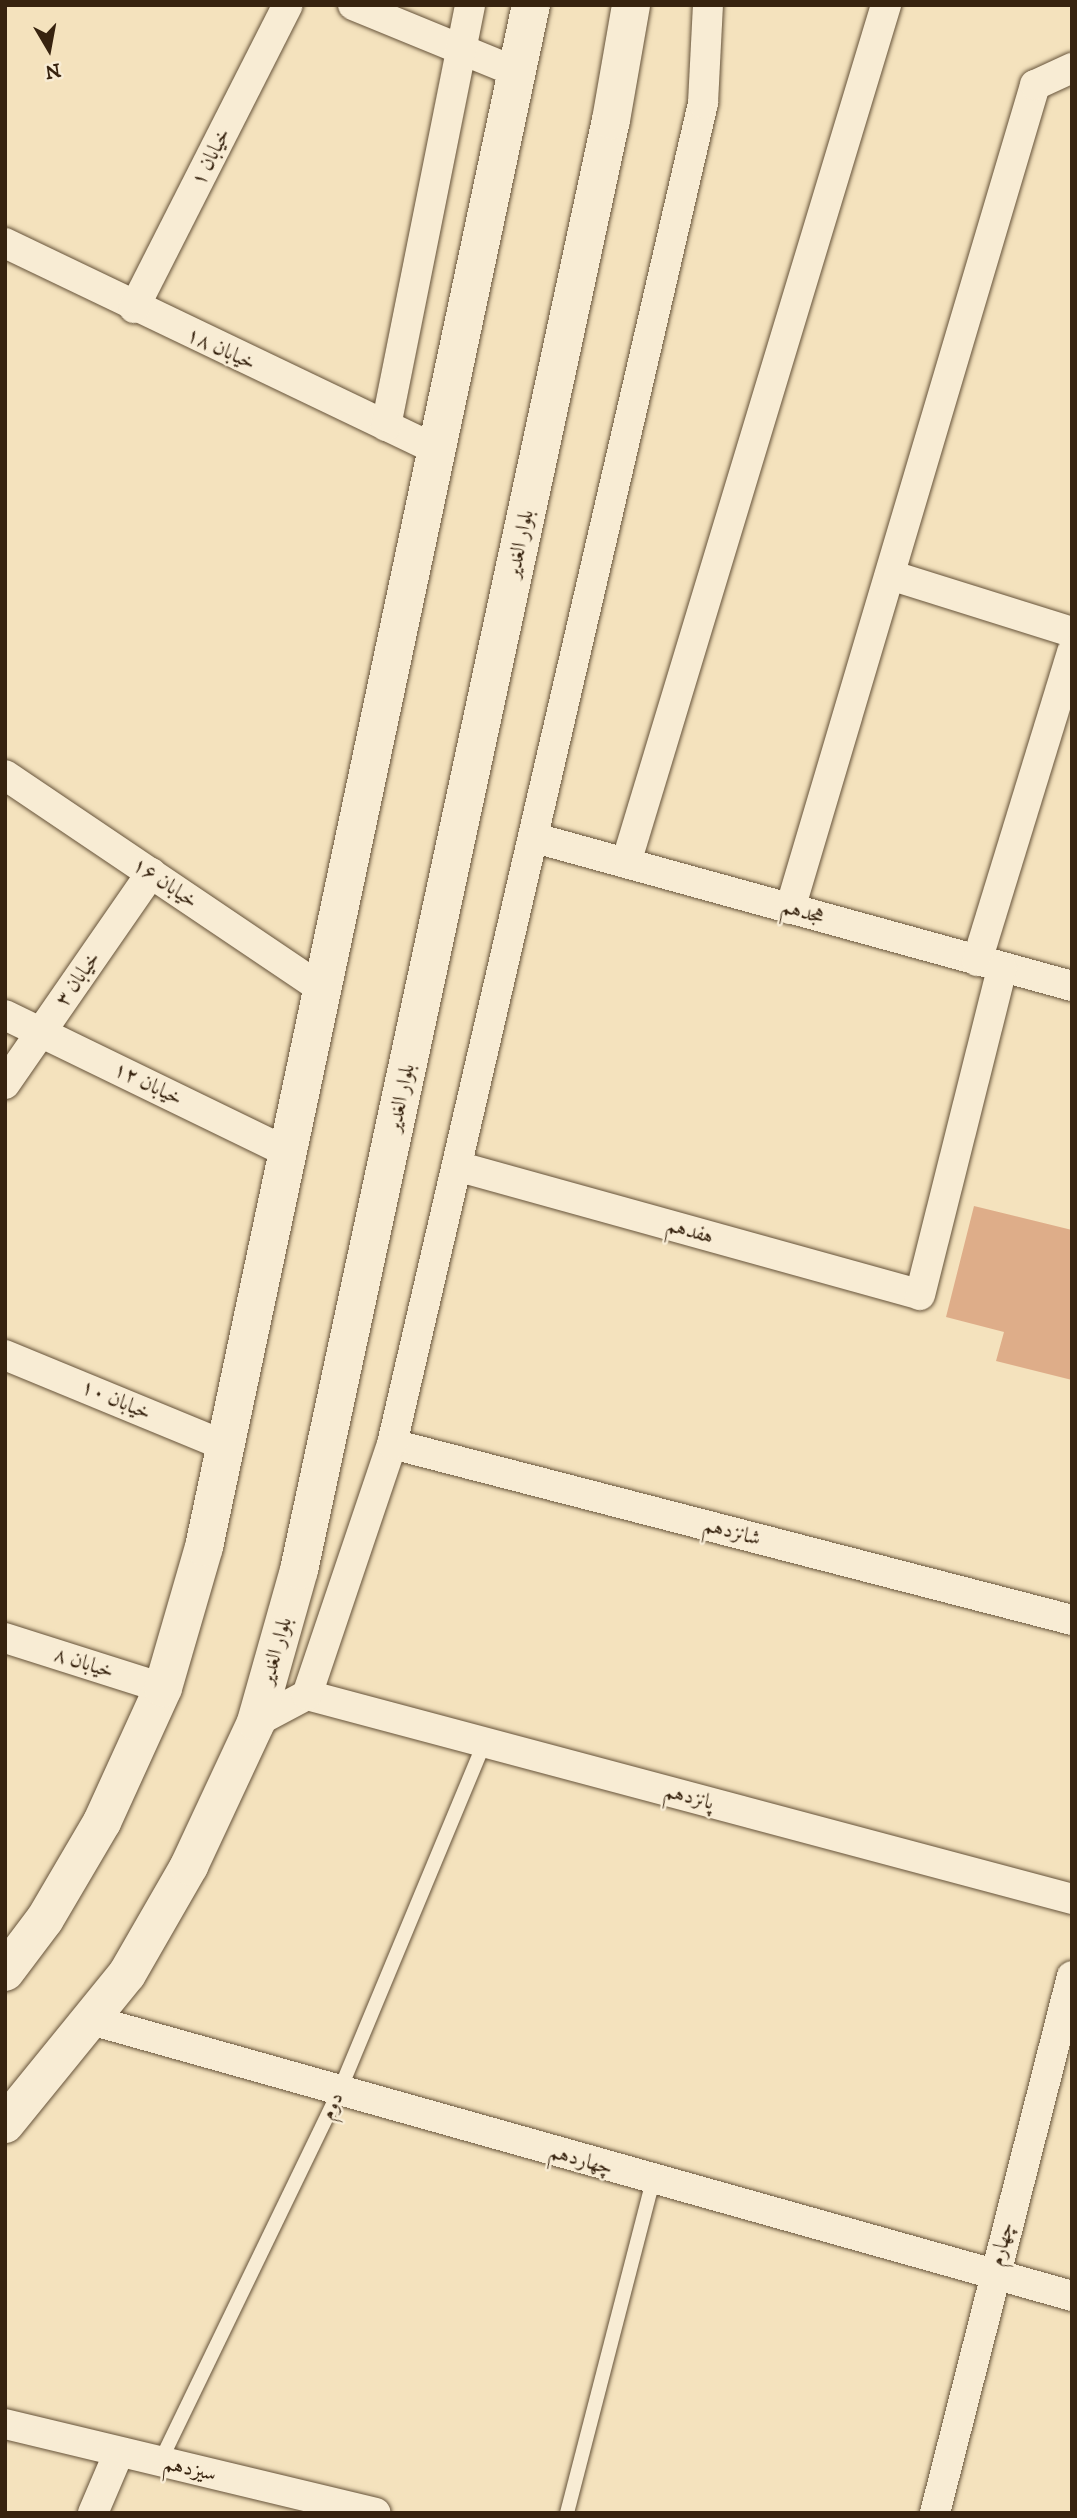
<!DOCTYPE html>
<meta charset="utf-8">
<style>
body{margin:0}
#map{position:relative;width:1077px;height:2518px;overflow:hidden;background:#f4e2bd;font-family:"IM FELL DW Pica",Amiri,serif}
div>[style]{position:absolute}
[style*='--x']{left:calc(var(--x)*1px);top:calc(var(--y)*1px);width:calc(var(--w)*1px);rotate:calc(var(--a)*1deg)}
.building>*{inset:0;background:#dead89}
.roads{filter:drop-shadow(0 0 2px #66533a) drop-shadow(0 0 2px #66533a)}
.service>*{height:14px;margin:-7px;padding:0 7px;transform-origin:7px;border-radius:7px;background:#f8ecd4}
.minor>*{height:30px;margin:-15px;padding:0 15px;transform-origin:15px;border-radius:15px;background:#f8ecd4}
.secondary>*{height:38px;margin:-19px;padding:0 19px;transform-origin:19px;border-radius:19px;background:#f8ecd4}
span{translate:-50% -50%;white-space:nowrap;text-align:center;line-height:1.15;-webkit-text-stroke:5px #f8ecd4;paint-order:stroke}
.street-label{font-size:21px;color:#37230f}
.frame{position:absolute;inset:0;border:7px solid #37230f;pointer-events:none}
.north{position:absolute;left:14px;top:14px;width:70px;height:70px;-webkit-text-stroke:5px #f8ecd4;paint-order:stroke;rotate:170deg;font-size:19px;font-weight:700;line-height:28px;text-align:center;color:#37230f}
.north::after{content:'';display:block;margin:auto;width:24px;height:32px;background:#37230f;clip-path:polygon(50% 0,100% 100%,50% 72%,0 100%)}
</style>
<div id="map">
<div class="building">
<div style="clip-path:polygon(974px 1206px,1072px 1230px,1072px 1380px,996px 1361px,1004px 1332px,946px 1317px)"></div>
</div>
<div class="roads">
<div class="service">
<div style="--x:160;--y:2462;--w:411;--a:-64.2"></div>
<div style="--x:339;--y:2092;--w:378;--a:-67.4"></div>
<div style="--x:567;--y:2513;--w:344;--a:-75.5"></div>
</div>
<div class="minor">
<div style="--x:353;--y:5;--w:179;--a:22.3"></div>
<div style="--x:5;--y:243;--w:481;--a:25.6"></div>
<div style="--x:134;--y:308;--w:340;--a:-63.1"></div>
<div style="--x:386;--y:426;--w:429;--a:-78.7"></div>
<div style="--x:890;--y:575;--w:191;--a:17.4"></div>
<div style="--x:5;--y:775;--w:386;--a:34"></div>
<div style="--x:535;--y:838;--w:557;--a:15.41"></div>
<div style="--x:626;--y:863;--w:897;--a:-73.14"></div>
<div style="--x:790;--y:909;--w:860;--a:-73.44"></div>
<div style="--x:1035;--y:85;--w:41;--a:-24.7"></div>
<div style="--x:977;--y:961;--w:323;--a:-72.9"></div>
<div style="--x:5;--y:1015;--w:318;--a:25.9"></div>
<div style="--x:5;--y:1084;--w:257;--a:-55.3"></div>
<div style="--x:460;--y:1167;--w:477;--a:15.5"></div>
<div style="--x:920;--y:1295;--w:336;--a:-75.9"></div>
<div style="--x:5;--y:1355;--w:239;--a:22.4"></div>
<div style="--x:392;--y:1444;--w:702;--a:14.51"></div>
<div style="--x:5;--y:1638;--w:166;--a:17.6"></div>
<div style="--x:307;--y:1695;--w:792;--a:14.93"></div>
<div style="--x:256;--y:1722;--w:58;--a:-27.9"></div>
<div style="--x:307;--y:1695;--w:265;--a:-71.3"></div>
<div style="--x:392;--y:1444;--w:1377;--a:-76.94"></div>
<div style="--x:703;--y:103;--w:98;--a:-87.1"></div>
<div style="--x:91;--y:2020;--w:1019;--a:15.71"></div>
<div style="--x:5;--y:2424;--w:381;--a:13.5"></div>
<div style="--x:93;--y:2513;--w:66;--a:-66.9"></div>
<div style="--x:935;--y:2513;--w:554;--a:-75.69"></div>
</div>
<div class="secondary">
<div style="--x:5;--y:1972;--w:66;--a:-53"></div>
<div style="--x:45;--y:1919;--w:113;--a:-59.6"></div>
<div style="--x:102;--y:1822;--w:147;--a:-65.5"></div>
<div style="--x:163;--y:1688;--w:147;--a:-73.8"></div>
<div style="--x:204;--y:1547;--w:1576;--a:-78.03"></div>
<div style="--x:5;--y:2124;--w:193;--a:-50.9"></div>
<div style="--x:127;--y:1974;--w:125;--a:-60.1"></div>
<div style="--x:189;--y:1866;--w:159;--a:-65"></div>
<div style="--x:256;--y:1722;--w:158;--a:-74.2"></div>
<div style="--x:299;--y:1570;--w:1483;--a:-77.86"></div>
<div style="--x:611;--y:120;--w:117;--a:-80.1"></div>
</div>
</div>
<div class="street-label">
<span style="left:211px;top:157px;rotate:-63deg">خیابان ۱</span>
<span style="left:221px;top:349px;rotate:25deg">خیابان ۱۸</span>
<span style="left:520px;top:544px;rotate:-78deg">بلوار الغدیر</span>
<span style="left:165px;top:883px;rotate:34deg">خیابان ۱۶</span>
<span style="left:803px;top:912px;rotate:16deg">هجدهم</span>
<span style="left:78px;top:979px;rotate:-55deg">خیابان ۳</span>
<span style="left:148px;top:1084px;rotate:26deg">خیابان ۱۲</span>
<span style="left:401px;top:1098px;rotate:-78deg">بلوار الغدیر</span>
<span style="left:690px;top:1231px;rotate:16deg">هفدهم</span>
<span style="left:116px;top:1400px;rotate:23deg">خیابان ۱۰</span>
<span style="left:732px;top:1532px;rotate:15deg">شانزدهم</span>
<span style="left:276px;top:1651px;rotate:-74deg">بلوار الغدیر</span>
<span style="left:84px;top:1663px;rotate:18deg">خیابان ۸</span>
<span style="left:689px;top:1797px;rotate:15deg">پانزدهم</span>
<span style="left:332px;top:2106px;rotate:-65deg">دوم</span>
<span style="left:581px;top:2160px;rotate:16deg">چهاردهم</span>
<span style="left:1002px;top:2244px;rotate:-75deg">چهارم</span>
<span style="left:190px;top:2469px;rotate:13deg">سیزدهم</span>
</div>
<div class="frame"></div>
<div class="north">N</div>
</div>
